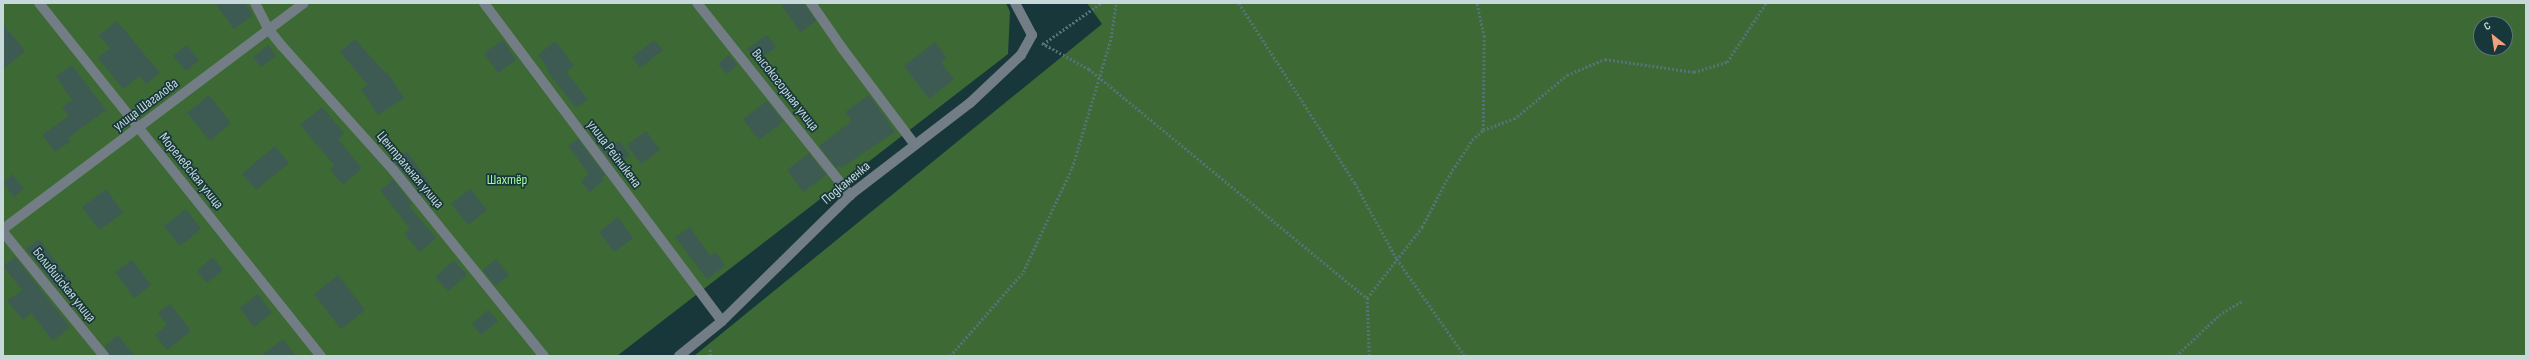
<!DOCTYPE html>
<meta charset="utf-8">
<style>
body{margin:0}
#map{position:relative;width:2529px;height:359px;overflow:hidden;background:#17373b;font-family:"Sofia Sans Condensed",sans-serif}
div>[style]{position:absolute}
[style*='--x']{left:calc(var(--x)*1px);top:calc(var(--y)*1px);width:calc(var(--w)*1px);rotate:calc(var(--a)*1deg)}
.green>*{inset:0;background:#3d6935}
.building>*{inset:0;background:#3d5b52}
.path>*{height:2.5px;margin-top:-1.25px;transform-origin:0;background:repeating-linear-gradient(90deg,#577276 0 2px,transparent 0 4px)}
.minor>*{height:10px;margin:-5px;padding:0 5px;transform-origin:5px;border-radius:5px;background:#737d85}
span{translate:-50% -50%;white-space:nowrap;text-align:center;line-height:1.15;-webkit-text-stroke:3.5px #17373b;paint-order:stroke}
.street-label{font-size:14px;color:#c6d8da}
.park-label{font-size:14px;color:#a3f995}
.frame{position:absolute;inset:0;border:4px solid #c6d8da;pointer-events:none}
.north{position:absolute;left:2473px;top:16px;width:40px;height:40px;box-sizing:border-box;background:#17373b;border:1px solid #5d777b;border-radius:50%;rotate:330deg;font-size:11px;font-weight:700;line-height:16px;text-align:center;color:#c6d8da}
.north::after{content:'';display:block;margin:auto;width:14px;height:18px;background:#f2a17e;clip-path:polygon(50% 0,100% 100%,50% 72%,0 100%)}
</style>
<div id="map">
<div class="green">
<div style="clip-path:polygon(3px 3px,1006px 3px,1010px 12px,1008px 54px,617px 356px,3px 356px)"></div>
<div style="clip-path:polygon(evenodd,1087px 3px,2526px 3px,2526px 356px,694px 356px,1102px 24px,1087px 3px,2481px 24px,2505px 24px,2505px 48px,2481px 48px,2481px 24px)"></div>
</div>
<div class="building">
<div style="clip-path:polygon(215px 3px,244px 3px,253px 15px,234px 29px)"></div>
<div style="clip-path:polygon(780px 3px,803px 3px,816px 21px,800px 32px)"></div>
<div style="clip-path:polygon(117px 21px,160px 73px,146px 84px,140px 76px,123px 89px,98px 58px,110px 48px,99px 35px)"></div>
<div style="clip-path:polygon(3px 24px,25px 51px,3px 69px)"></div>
<div style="clip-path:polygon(767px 35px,776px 47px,756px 62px,747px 49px)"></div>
<div style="clip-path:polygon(355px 39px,385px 73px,387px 72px,404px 98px,378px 115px,361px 89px,368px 85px,340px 52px)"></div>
<div style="clip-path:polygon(503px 40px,516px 60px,498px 73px,484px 53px)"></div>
<div style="clip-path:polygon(654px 40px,663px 50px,640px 68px,632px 57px)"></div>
<div style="clip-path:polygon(555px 41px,574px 66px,566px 72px,588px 99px,576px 108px,547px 71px,549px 70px,538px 55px)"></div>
<div style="clip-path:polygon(935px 42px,947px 58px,941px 63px,954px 79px,929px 99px,904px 66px)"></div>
<div style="clip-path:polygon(187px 45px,199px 60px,186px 71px,173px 56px)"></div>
<div style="clip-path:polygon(268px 45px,276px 56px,261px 67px,253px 57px)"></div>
<div style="clip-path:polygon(729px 55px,737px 65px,727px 74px,718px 64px)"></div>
<div style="clip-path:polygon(72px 65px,106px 110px,68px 138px,71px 141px,55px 152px,42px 135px,69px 116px,62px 107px,72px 100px,56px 76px)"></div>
<div style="clip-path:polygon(209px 95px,231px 123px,210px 141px,187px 113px)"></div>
<div style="clip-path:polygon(869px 95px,895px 132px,841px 168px,839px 166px,836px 168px,819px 146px,852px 121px,845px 112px)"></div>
<div style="clip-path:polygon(767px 101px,783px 122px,759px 140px,743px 119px)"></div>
<div style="clip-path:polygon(322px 107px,344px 133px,338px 139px,362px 168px,343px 185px,330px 169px,334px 165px,300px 125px)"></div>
<div style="clip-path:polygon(598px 126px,613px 146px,619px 141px,630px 155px,615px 167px,589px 132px)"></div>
<div style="clip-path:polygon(646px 131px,660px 150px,641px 164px,627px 145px)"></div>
<div style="clip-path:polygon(578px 139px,605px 175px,602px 177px,604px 180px,589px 192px,581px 181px,589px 174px,568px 146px)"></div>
<div style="clip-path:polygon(275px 146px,289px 163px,256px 190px,242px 174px)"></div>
<div style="clip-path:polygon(407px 152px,430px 183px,427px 186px,430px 190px,423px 196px,394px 161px)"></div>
<div style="clip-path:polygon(809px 153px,826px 175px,803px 192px,787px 170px)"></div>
<div style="clip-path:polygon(12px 174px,24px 189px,14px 197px,3px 183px)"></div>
<div style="clip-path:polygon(393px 180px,412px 204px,409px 206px,436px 238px,420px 252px,404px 234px,410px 229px,380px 190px)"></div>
<div style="clip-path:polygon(106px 189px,123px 213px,99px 230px,82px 207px)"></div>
<div style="clip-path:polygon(470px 189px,487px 210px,468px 225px,451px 204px)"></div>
<div style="clip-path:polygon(186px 209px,201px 229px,180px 246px,164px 226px)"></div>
<div style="clip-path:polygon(618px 217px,633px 238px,614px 252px,599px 232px)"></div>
<div style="clip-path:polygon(690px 227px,710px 256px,716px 252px,725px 266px,707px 279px,675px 237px)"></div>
<div style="clip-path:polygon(39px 239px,70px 280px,58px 289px,26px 249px)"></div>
<div style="clip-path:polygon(15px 257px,70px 327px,53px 341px,31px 313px,23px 320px,7px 301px,22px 290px,3px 266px)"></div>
<div style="clip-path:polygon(213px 257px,223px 270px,207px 283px,197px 271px)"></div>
<div style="clip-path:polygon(496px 259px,509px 275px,495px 286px,483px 270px)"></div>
<div style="clip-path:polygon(132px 260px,151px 285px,134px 298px,115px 272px)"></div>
<div style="clip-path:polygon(454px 260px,467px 275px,448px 291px,435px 277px)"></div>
<div style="clip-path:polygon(338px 275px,365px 310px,341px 329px,314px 294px)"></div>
<div style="clip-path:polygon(258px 294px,272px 313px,254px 327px,240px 308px)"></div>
<div style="clip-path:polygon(170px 304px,191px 331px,167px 350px,155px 335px,167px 325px,158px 313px)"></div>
<div style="clip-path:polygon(488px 310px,498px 321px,481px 335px,472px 324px)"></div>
<div style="clip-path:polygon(118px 335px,135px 356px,110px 356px,105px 346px)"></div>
<div style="clip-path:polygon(283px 339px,296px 356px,261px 356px)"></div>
</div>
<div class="path">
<div style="--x:1239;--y:3;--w:214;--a:57.2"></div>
<div style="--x:1355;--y:183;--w:87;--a:61.1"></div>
<div style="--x:1397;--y:259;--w:118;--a:55"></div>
<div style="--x:1042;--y:43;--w:54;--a:29"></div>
<div style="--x:1089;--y:69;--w:360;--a:39.5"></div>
<div style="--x:1043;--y:44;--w:71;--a:-35.3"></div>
<div style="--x:1483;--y:130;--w:33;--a:-20"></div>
<div style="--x:1514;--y:119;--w:69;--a:-39.7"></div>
<div style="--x:1567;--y:75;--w:41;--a:-22.8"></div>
<div style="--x:1605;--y:59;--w:90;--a:8.3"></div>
<div style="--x:1694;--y:72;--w:34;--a:-17"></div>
<div style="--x:1727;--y:62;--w:71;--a:-56.5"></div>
<div style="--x:710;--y:356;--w:7;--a:-90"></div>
<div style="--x:950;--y:356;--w:111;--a:-49"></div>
<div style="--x:1023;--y:272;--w:115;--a:-64.8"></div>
<div style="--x:1072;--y:168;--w:136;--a:-73.3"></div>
<div style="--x:1111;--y:38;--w:35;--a:-82"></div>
<div style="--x:1369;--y:356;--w:58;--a:-92"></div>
<div style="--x:1367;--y:298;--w:90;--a:-52.2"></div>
<div style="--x:1422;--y:227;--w:56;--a:-62.5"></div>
<div style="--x:1448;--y:177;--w:44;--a:-57"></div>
<div style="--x:1472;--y:140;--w:15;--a:-42"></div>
<div style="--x:1483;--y:130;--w:93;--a:-89.4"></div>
<div style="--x:1484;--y:37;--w:35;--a:-102"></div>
<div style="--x:2176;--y:356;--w:59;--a:-43.6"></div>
<div style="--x:2219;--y:315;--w:26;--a:-31"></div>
</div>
<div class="minor">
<div style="--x:39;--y:3;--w:452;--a:51.4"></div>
<div style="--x:255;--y:3;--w:30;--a:63"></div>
<div style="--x:269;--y:30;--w:21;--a:51"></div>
<div style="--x:282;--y:46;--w:168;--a:48.1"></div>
<div style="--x:394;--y:171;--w:238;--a:51"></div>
<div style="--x:484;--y:3;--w:397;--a:53.2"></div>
<div style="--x:697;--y:3;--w:246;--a:51.4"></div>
<div style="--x:811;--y:3;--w:55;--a:55.4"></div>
<div style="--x:842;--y:48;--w:121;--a:53"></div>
<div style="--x:3;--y:229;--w:376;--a:-36.9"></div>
<div style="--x:3;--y:232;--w:160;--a:50.8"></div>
<div style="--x:679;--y:356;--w:55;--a:-39.1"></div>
<div style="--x:722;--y:321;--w:180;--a:-44.5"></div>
<div style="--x:850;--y:195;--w:151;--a:-37.5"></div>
<div style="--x:970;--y:103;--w:70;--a:-43.3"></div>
<div style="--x:1021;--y:55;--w:23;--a:-61"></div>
<div style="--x:1032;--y:35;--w:36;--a:-118"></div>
</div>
<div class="street-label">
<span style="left:785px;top:90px;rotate:52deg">Высокогорная улица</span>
<span style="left:146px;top:105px;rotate:-37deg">улица Шагалова</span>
<span style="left:614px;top:154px;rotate:53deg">улица Рейникена</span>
<span style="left:410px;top:170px;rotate:50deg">Центральная улица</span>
<span style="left:191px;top:171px;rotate:51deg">Морелевская улица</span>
<span style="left:846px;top:183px;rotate:-40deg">Подкаменка</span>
<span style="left:64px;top:285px;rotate:51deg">Боливийская улица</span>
</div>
<div class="park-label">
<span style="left:507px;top:180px">Шахтёр</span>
</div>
<div class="frame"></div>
<div class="north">С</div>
</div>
